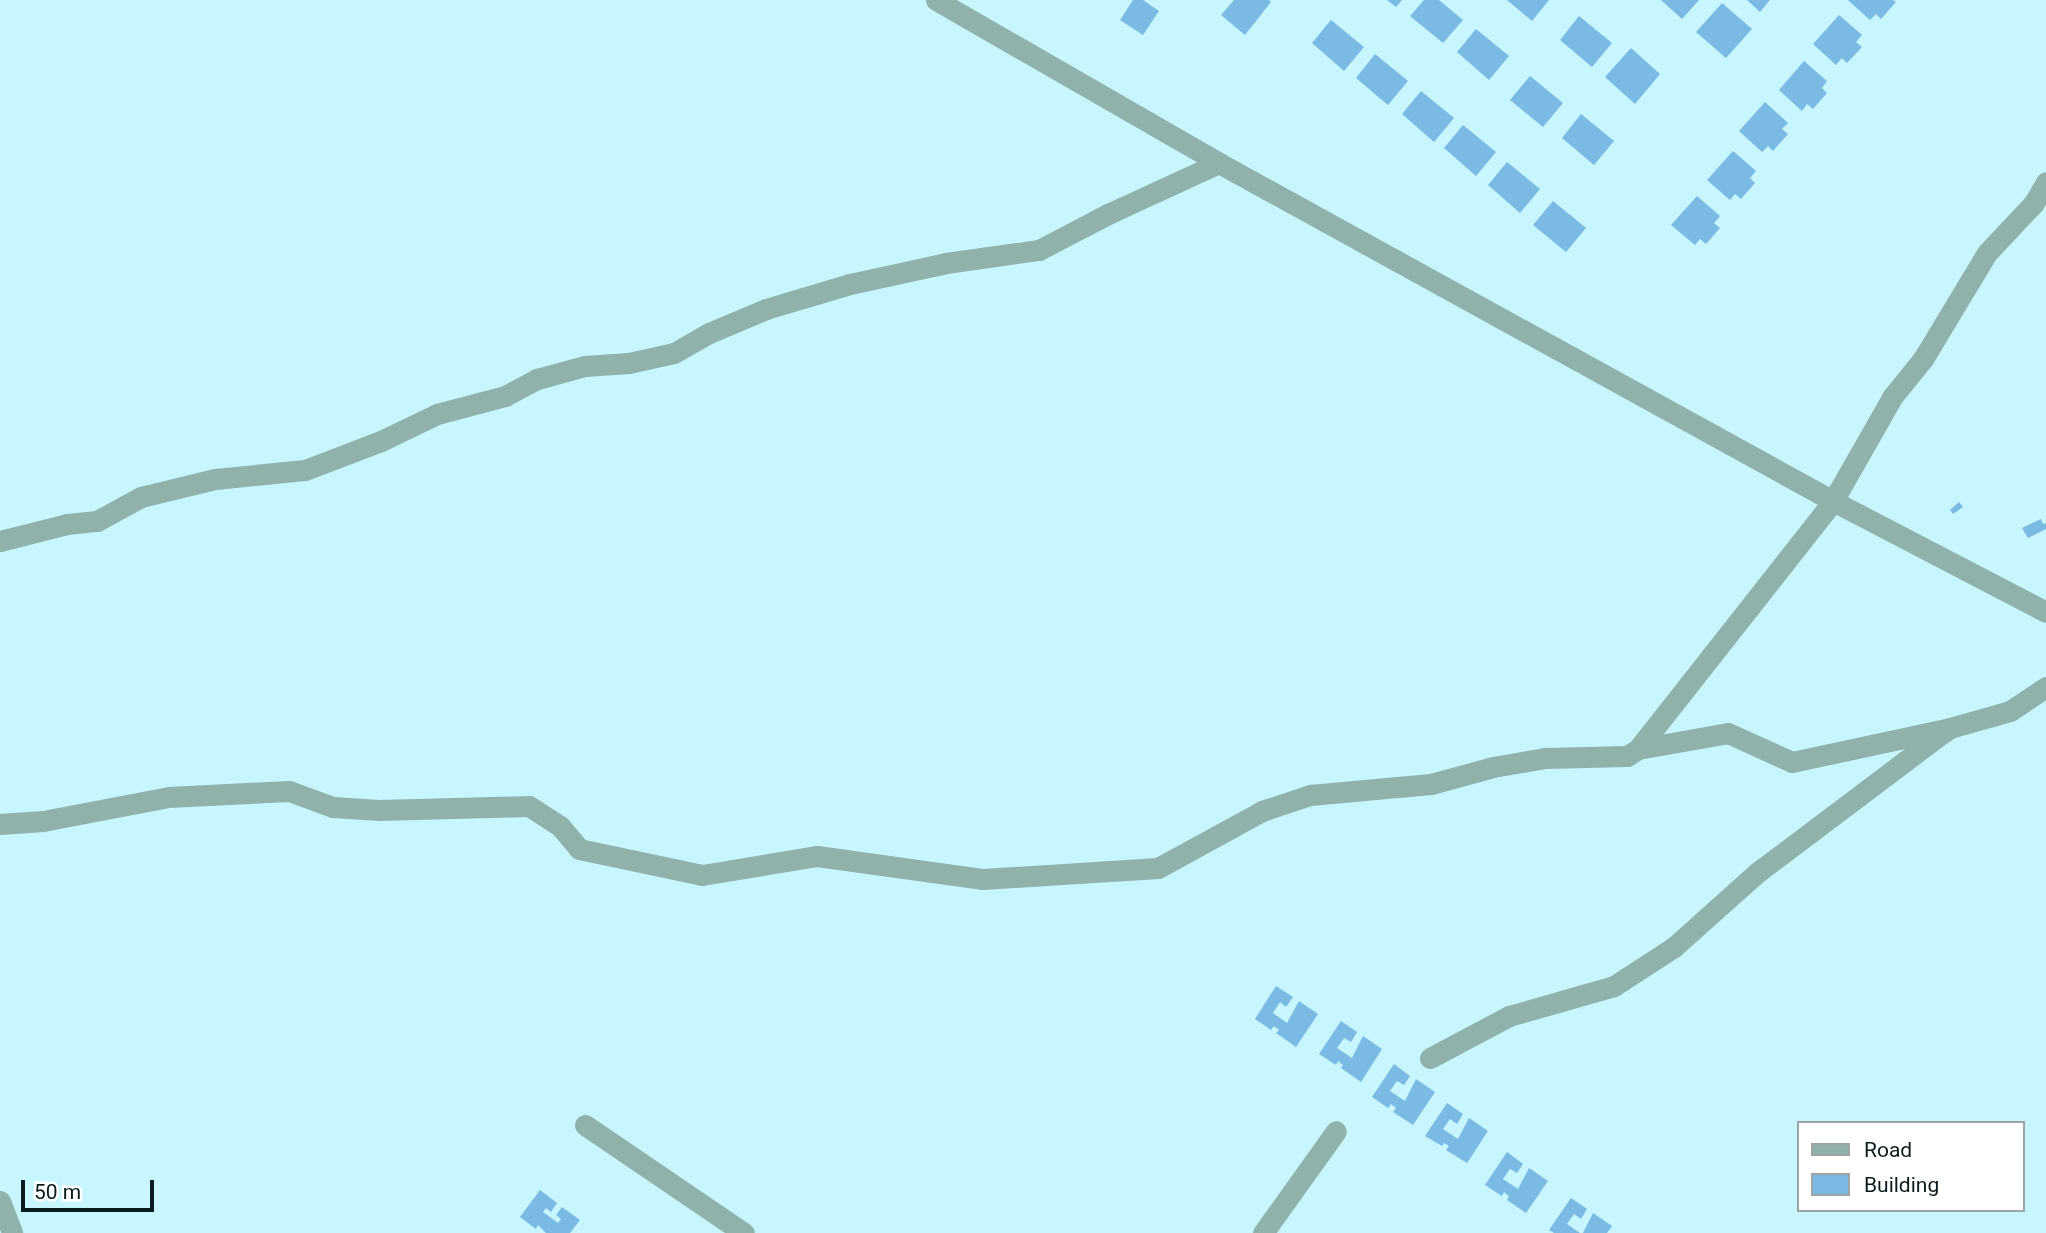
<!DOCTYPE html>
<style>
body{margin:0}
#map{position:relative;width:2046px;height:1233px;overflow:hidden;background:#c8f6fe;font-family:Roboto,sans-serif}
div>[style]{position:absolute}
[style*='--x']{left:calc(var(--x)*1px);top:calc(var(--y)*1px);width:calc(var(--w)*1px);rotate:calc(var(--a)*1deg)}
.building>*{inset:0;background:#7abae3}
.minor>*{height:21px;margin:-10.5px;padding:0 10.5px;transform-origin:10.5px;border-radius:10.5px;background:#8fb2ab}
span{translate:-50% -50%;white-space:nowrap;text-align:center;line-height:1.15;-webkit-text-stroke:6px #fff;paint-order:stroke}
.legend{position:absolute;left:1797px;top:1121px;width:228px;height:91px;box-sizing:border-box;background:#fff;border:2px solid #9da4a5;margin:0;padding:9px 12px;list-style:none;font-size:21px;color:#0a1c1e}
.legend li{display:flex;align-items:center;gap:14px;height:35px}
.legend b{width:35px;border:2px solid #9da4a5}
.scale{position:absolute;left:21px;top:1180px;width:133px;height:32px;box-sizing:border-box;border:4px solid #0a1c1e;border-top:0;padding-left:9px;font-size:21px;line-height:24px;white-space:nowrap;color:#0a1c1e;-webkit-text-stroke:5px #fff;paint-order:stroke}
</style>
<div id="map">
<div class="building">
<div style="clip-path:polygon(1133px 0,1143px 0,1159px 11px,1143px 35px,1120px 20px)"></div>
<div style="clip-path:polygon(1234px 0,1269px 0,1271px 2px,1245px 35px,1221px 15px)"></div>
<div style="clip-path:polygon(1387px 0,1402px 0,1396px 7px)"></div>
<div style="clip-path:polygon(1424px 0,1439px 0,1463px 20px,1443px 43px,1410px 16px)"></div>
<div style="clip-path:polygon(1507px 0,1549px 0,1532px 21px)"></div>
<div style="clip-path:polygon(1661px 0,1699px 0,1682px 19px)"></div>
<div style="clip-path:polygon(1747px 0,1770px 0,1760px 12px)"></div>
<div style="clip-path:polygon(1848px 0,1893px 0,1896px 2px,1881px 19px,1876px 14px,1870px 20px)"></div>
<div style="clip-path:polygon(1722px 3px,1752px 29px,1726px 58px,1696px 32px)"></div>
<div style="clip-path:polygon(1839px 15px,1862px 35px,1856px 42px,1862px 47px,1847px 63px,1842px 58px,1836px 65px,1813px 44px)"></div>
<div style="clip-path:polygon(1579px 16px,1612px 43px,1592px 67px,1560px 40px)"></div>
<div style="clip-path:polygon(1331px 20px,1364px 47px,1344px 71px,1312px 43px)"></div>
<div style="clip-path:polygon(1476px 29px,1509px 56px,1489px 80px,1457px 52px)"></div>
<div style="clip-path:polygon(1631px 48px,1660px 74px,1635px 104px,1605px 77px)"></div>
<div style="clip-path:polygon(1375px 54px,1408px 81px,1388px 105px,1356px 78px)"></div>
<div style="clip-path:polygon(1804px 61px,1827px 81px,1822px 88px,1827px 93px,1813px 109px,1807px 104px,1802px 111px,1779px 90px)"></div>
<div style="clip-path:polygon(1530px 76px,1563px 103px,1543px 127px,1510px 100px)"></div>
<div style="clip-path:polygon(1421px 91px,1454px 118px,1434px 142px,1402px 114px)"></div>
<div style="clip-path:polygon(1765px 102px,1788px 123px,1782px 129px,1788px 134px,1773px 151px,1768px 146px,1762px 152px,1739px 131px)"></div>
<div style="clip-path:polygon(1581px 114px,1614px 141px,1594px 165px,1562px 138px)"></div>
<div style="clip-path:polygon(1463px 125px,1496px 152px,1476px 176px,1444px 148px)"></div>
<div style="clip-path:polygon(1733px 151px,1756px 171px,1750px 178px,1755px 183px,1741px 199px,1735px 194px,1730px 200px,1707px 180px)"></div>
<div style="clip-path:polygon(1507px 162px,1540px 189px,1520px 213px,1488px 185px)"></div>
<div style="clip-path:polygon(1697px 196px,1720px 216px,1714px 223px,1720px 228px,1706px 244px,1700px 239px,1695px 245px,1671px 225px)"></div>
<div style="clip-path:polygon(1553px 201px,1586px 228px,1566px 252px,1533px 225px)"></div>
<div style="clip-path:polygon(1959px 502px,1963px 507px,1953px 514px,1950px 510px)"></div>
<div style="clip-path:polygon(2041px 519px,2043px 524px,2046px 523px,2046px 529px,2028px 538px,2022px 528px)"></div>
<div style="clip-path:polygon(1276px 986px,1293px 997px,1286px 1007px,1280px 1002px,1273px 1013px,1287px 1023px,1299px 1001px,1318px 1014px,1296px 1047px,1276px 1033px,1279px 1030px,1274px 1026px,1271px 1030px,1255px 1019px)"></div>
<div style="clip-path:polygon(1341px 1021px,1357px 1032px,1351px 1042px,1344px 1038px,1337px 1048px,1352px 1058px,1363px 1036px,1382px 1049px,1361px 1082px,1341px 1068px,1343px 1065px,1338px 1061px,1336px 1065px,1319px 1054px)"></div>
<div style="clip-path:polygon(1394px 1064px,1410px 1076px,1404px 1085px,1397px 1081px,1390px 1091px,1405px 1101px,1416px 1079px,1435px 1092px,1413px 1125px,1393px 1112px,1396px 1108px,1391px 1104px,1388px 1108px,1372px 1097px)"></div>
<div style="clip-path:polygon(1447px 1103px,1463px 1114px,1457px 1124px,1450px 1119px,1443px 1129px,1458px 1139px,1469px 1118px,1488px 1131px,1467px 1163px,1446px 1150px,1449px 1146px,1444px 1143px,1442px 1146px,1425px 1136px)"></div>
<div style="clip-path:polygon(1507px 1152px,1523px 1164px,1517px 1173px,1510px 1169px,1503px 1179px,1518px 1189px,1529px 1168px,1548px 1181px,1526px 1213px,1507px 1200px,1509px 1196px,1504px 1192px,1502px 1196px,1485px 1185px)"></div>
<div style="clip-path:polygon(540px 1190px,557px 1203px,551px 1212px,546px 1208px,543px 1212px,558px 1223px,561px 1219px,556px 1215px,562px 1207px,580px 1220px,570px 1233px,546px 1233px,538px 1225px,536px 1229px,520px 1217px)"></div>
<div style="clip-path:polygon(1571px 1198px,1587px 1209px,1581px 1219px,1574px 1214px,1567px 1224px,1580px 1233px,1554px 1233px,1549px 1230px)"></div>
<div style="clip-path:polygon(1593px 1213px,1612px 1226px,1607px 1233px,1583px 1233px)"></div>
</div>
<div class="minor">
<div style="--x:936;--y:0;--w:327;--a:29.9"></div>
<div style="--x:1219;--y:163;--w:701;--a:28.83"></div>
<div style="--x:1833;--y:501;--w:240;--a:27.5"></div>
<div style="--x:0;--y:541;--w:69;--a:-14.2"></div>
<div style="--x:67;--y:524;--w:30;--a:-6"></div>
<div style="--x:97;--y:521;--w:50;--a:-28.6"></div>
<div style="--x:141;--y:497;--w:76;--a:-13.7"></div>
<div style="--x:215;--y:479;--w:90;--a:-5.7"></div>
<div style="--x:305;--y:470;--w:81;--a:-20.9"></div>
<div style="--x:381;--y:441;--w:62;--a:-25.7"></div>
<div style="--x:437;--y:414;--w:70;--a:-14.8"></div>
<div style="--x:505;--y:396;--w:36;--a:-28"></div>
<div style="--x:537;--y:379;--w:50;--a:-15.2"></div>
<div style="--x:585;--y:366;--w:44;--a:-3.9"></div>
<div style="--x:629;--y:363;--w:46;--a:-12.5"></div>
<div style="--x:674;--y:353;--w:40;--a:-29.7"></div>
<div style="--x:709;--y:333;--w:62;--a:-22.8"></div>
<div style="--x:766;--y:309;--w:88;--a:-16.6"></div>
<div style="--x:850;--y:284;--w:98;--a:-12.3"></div>
<div style="--x:946;--y:263;--w:94;--a:-8"></div>
<div style="--x:1039;--y:250;--w:78;--a:-27.6"></div>
<div style="--x:1108;--y:214;--w:122;--a:-24.7"></div>
<div style="--x:1638;--y:749;--w:315;--a:-51.8"></div>
<div style="--x:1833;--y:501;--w:121;--a:-60.3"></div>
<div style="--x:1893;--y:396;--w:48;--a:-51"></div>
<div style="--x:1923;--y:359;--w:124;--a:-58.9"></div>
<div style="--x:1987;--y:253;--w:69;--a:-46.8"></div>
<div style="--x:2034;--y:203;--w:24;--a:-60"></div>
<div style="--x:0;--y:824;--w:43;--a:-4"></div>
<div style="--x:43;--y:821;--w:128;--a:-10.8"></div>
<div style="--x:169;--y:797;--w:120;--a:-2.9"></div>
<div style="--x:289;--y:791;--w:47;--a:20"></div>
<div style="--x:333;--y:807;--w:46;--a:3.7"></div>
<div style="--x:379;--y:810;--w:150;--a:-1.5"></div>
<div style="--x:529;--y:806;--w:37;--a:33"></div>
<div style="--x:560;--y:826;--w:30;--a:50"></div>
<div style="--x:579;--y:849;--w:126;--a:11.9"></div>
<div style="--x:702;--y:875;--w:117;--a:-9.4"></div>
<div style="--x:817;--y:856;--w:168;--a:7.9"></div>
<div style="--x:983;--y:879;--w:175;--a:-3.6"></div>
<div style="--x:1158;--y:868;--w:119;--a:-28.7"></div>
<div style="--x:1262;--y:811;--w:51;--a:-18.4"></div>
<div style="--x:1310;--y:795;--w:121;--a:-5.2"></div>
<div style="--x:1431;--y:784;--w:64;--a:-15.3"></div>
<div style="--x:1493;--y:767;--w:53;--a:-9.8"></div>
<div style="--x:1545;--y:758;--w:82;--a:-1.4"></div>
<div style="--x:1627;--y:756;--w:13;--a:-32"></div>
<div style="--x:1638;--y:749;--w:91;--a:-10.1"></div>
<div style="--x:1728;--y:733;--w:70;--a:24.4"></div>
<div style="--x:1792;--y:762;--w:162;--a:-12.1"></div>
<div style="--x:1430;--y:1058;--w:89;--a:-28"></div>
<div style="--x:1509;--y:1016;--w:109;--a:-15.9"></div>
<div style="--x:1614;--y:986;--w:72;--a:-33"></div>
<div style="--x:1674;--y:947;--w:113;--a:-41.8"></div>
<div style="--x:1758;--y:872;--w:224;--a:-37"></div>
<div style="--x:1937;--y:737;--w:16;--a:-35"></div>
<div style="--x:1950;--y:728;--w:62;--a:-15.8"></div>
<div style="--x:2010;--y:711;--w:43;--a:-33.7"></div>
<div style="--x:585;--y:1125;--w:192;--a:34.2"></div>
<div style="--x:0;--y:1201;--w:34;--a:69"></div>
<div style="--x:1263;--y:1233;--w:125;--a:-54.4"></div>
</div>
<ul class="legend">
<li><b style="height:9px;background:#8fb2ab"></b>Road</li>
<li><b style="height:19px;background:#7abae3"></b>Building</li>
</ul>
<div class="scale">50 m</div>
</div>
